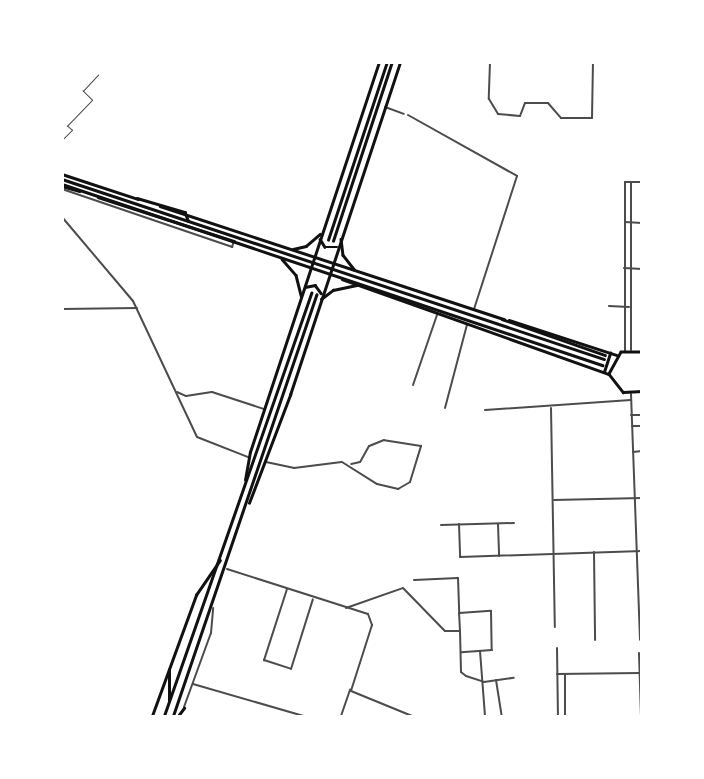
<!DOCTYPE html>
<style>
body{margin:0}
#map{position:relative;width:704px;height:779px;overflow:hidden;background:#fff;font-family:Rubik,sans-serif}
div>[style]{position:absolute}
[style*='--x']{left:calc(var(--x)*1px);top:calc(var(--y)*1px);width:calc(var(--w)*1px);rotate:calc(var(--a)*1deg)}
.service>*{height:0.5px;margin:-0.25px;padding:0 0.25px;transform-origin:0.25px;border-radius:0.25px;background:#4c4c4c}
.minor>*{height:2px;margin:-1px;padding:0 1px;transform-origin:1px;border-radius:1px;background:#4c4c4c}
.primary>*{height:2.5px;margin:-1.25px;padding:0 1.25px;transform-origin:1.25px;border-radius:1.25px;background:#111}
.trunk>*{height:2.5px;margin:-1.25px;padding:0 1.25px;transform-origin:1.25px;border-radius:1.25px;background:#111}
span{translate:-50% -50%;white-space:nowrap;text-align:center;line-height:1.15;-webkit-text-stroke:4px #fff;paint-order:stroke}
.frame{position:absolute;inset:0;border:64px solid #fff;pointer-events:none}
</style>
<div id="map">
<div class="service">
<div style="--x:62;--y:140;--w:14;--a:-45"></div>
<div style="--x:72;--y:130;--w:6;--a:-141"></div>
<div style="--x:67;--y:126;--w:36;--a:-46"></div>
<div style="--x:92;--y:100;--w:13;--a:-135"></div>
<div style="--x:83;--y:91;--w:22;--a:-47"></div>
</div>
<div class="minor">
<div style="--x:490;--y:62;--w:37;--a:92"></div>
<div style="--x:489;--y:99;--w:17;--a:59"></div>
<div style="--x:498;--y:114;--w:22;--a:5"></div>
<div style="--x:520;--y:116;--w:14;--a:-69"></div>
<div style="--x:525;--y:103;--w:23;--a:0"></div>
<div style="--x:548;--y:103;--w:20;--a:49"></div>
<div style="--x:561;--y:118;--w:31;--a:0"></div>
<div style="--x:592;--y:118;--w:56;--a:-89"></div>
<div style="--x:385;--y:107;--w:20;--a:20"></div>
<div style="--x:408;--y:115;--w:125;--a:29.2"></div>
<div style="--x:517;--y:176;--w:140;--a:107.9"></div>
<div style="--x:62;--y:189;--w:180;--a:18.8"></div>
<div style="--x:232;--y:247;--w:6;--a:-72"></div>
<div style="--x:62;--y:217;--w:110;--a:49.8"></div>
<div style="--x:133;--y:301;--w:150;--a:64.8"></div>
<div style="--x:197;--y:437;--w:55;--a:21.4"></div>
<div style="--x:625;--y:222;--w:17;--a:3"></div>
<div style="--x:624;--y:268;--w:18;--a:3"></div>
<div style="--x:609;--y:306;--w:20;--a:3"></div>
<div style="--x:62;--y:309;--w:75;--a:-0.8"></div>
<div style="--x:631;--y:350;--w:168;--a:-90"></div>
<div style="--x:625;--y:351;--w:169;--a:-90"></div>
<div style="--x:625;--y:182;--w:17;--a:0"></div>
<div style="--x:413;--y:385;--w:74;--a:-71.1"></div>
<div style="--x:177;--y:392;--w:10;--a:24"></div>
<div style="--x:186;--y:396;--w:26;--a:-9"></div>
<div style="--x:212;--y:392;--w:55;--a:18.1"></div>
<div style="--x:631;--y:394;--w:246;--a:87.9"></div>
<div style="--x:445;--y:408;--w:86;--a:-75.2"></div>
<div style="--x:551;--y:408;--w:219;--a:89"></div>
<div style="--x:485;--y:410;--w:146;--a:-3.9"></div>
<div style="--x:631;--y:415;--w:11;--a:0"></div>
<div style="--x:632;--y:426;--w:10;--a:0"></div>
<div style="--x:633;--y:452;--w:9;--a:-6"></div>
<div style="--x:266;--y:462;--w:29;--a:12"></div>
<div style="--x:294;--y:468;--w:48;--a:-7.1"></div>
<div style="--x:342;--y:462;--w:41;--a:32.2"></div>
<div style="--x:377;--y:484;--w:22;--a:13"></div>
<div style="--x:398;--y:489;--w:14;--a:-30"></div>
<div style="--x:410;--y:482;--w:38;--a:-73"></div>
<div style="--x:421;--y:446;--w:37;--a:-171"></div>
<div style="--x:384;--y:440;--w:16;--a:158"></div>
<div style="--x:369;--y:446;--w:18;--a:119"></div>
<div style="--x:360;--y:462;--w:9;--a:167"></div>
<div style="--x:554;--y:500;--w:88;--a:-1.3"></div>
<div style="--x:459;--y:524;--w:33;--a:88"></div>
<div style="--x:460;--y:557;--w:182;--a:-1.9"></div>
<div style="--x:498;--y:524;--w:32;--a:88"></div>
<div style="--x:441;--y:525;--w:73;--a:-1.6"></div>
<div style="--x:594;--y:552;--w:88;--a:89.3"></div>
<div style="--x:227;--y:569;--w:148;--a:17.7"></div>
<div style="--x:368;--y:614;--w:12;--a:70"></div>
<div style="--x:372;--y:625;--w:69;--a:107.7"></div>
<div style="--x:351;--y:691;--w:66;--a:22.3"></div>
<div style="--x:414;--y:580;--w:44;--a:-2.6"></div>
<div style="--x:458;--y:578;--w:35;--a:88"></div>
<div style="--x:287;--y:589;--w:75;--a:107.9"></div>
<div style="--x:264;--y:660;--w:28;--a:18"></div>
<div style="--x:291;--y:669;--w:73;--a:-72.6"></div>
<div style="--x:346;--y:608;--w:60;--a:-19.3"></div>
<div style="--x:403;--y:588;--w:60;--a:45.7"></div>
<div style="--x:445;--y:631;--w:15;--a:0"></div>
<div style="--x:460;--y:631;--w:18;--a:-93"></div>
<div style="--x:459;--y:613;--w:32;--a:-4"></div>
<div style="--x:491;--y:611;--w:39;--a:89"></div>
<div style="--x:492;--y:650;--w:31;--a:176"></div>
<div style="--x:460;--y:631;--w:41;--a:88.6"></div>
<div style="--x:461;--y:672;--w:6;--a:39"></div>
<div style="--x:466;--y:676;--w:19;--a:18"></div>
<div style="--x:484;--y:682;--w:30;--a:-8"></div>
<div style="--x:557;--y:648;--w:68;--a:89.2"></div>
<div style="--x:480;--y:651;--w:65;--a:85.6"></div>
<div style="--x:639;--y:653;--w:63;--a:88.2"></div>
<div style="--x:557;--y:674;--w:83;--a:-0.7"></div>
<div style="--x:496;--y:680;--w:36;--a:81"></div>
<div style="--x:193;--y:684;--w:116;--a:16.1"></div>
<div style="--x:184;--y:707;--w:79;--a:-70"></div>
<div style="--x:211;--y:633;--w:25;--a:-85"></div>
<div style="--x:341;--y:716;--w:28;--a:-71"></div>
<div style="--x:565;--y:716;--w:42;--a:-90"></div>
</div>
<div class="primary">
<div style="--x:62;--y:174;--w:80;--a:18.2"></div>
<div style="--x:62;--y:186;--w:18;--a:16"></div>
<div style="--x:160;--y:206;--w:362;--a:18.2"></div>
<div style="--x:320;--y:239;--w:9;--a:58"></div>
<div style="--x:325;--y:247;--w:12;--a:0"></div>
<div style="--x:341;--y:239;--w:16;--a:83"></div>
<div style="--x:343;--y:255;--w:18;--a:52"></div>
<div style="--x:293;--y:249;--w:13;--a:-13"></div>
<div style="--x:306;--y:246;--w:18;--a:-41"></div>
<div style="--x:282;--y:259;--w:21;--a:49"></div>
<div style="--x:296;--y:275;--w:21;--a:76"></div>
<div style="--x:342;--y:279;--w:283;--a:19.6"></div>
<div style="--x:305;--y:287;--w:10;--a:-11"></div>
<div style="--x:315;--y:285;--w:10;--a:53"></div>
<div style="--x:321;--y:299;--w:15;--a:-37"></div>
<div style="--x:333;--y:290;--w:25;--a:-12"></div>
<div style="--x:509;--y:320;--w:114;--a:18"></div>
<div style="--x:642;--y:352;--w:21;--a:180"></div>
<div style="--x:621;--y:352;--w:25;--a:119"></div>
<div style="--x:609;--y:374;--w:23;--a:52"></div>
<div style="--x:623;--y:392;--w:19;--a:-3"></div>
<div style="--x:604;--y:372;--w:20;--a:-72"></div>
<div style="--x:245;--y:480;--w:28;--a:-80"></div>
<div style="--x:250;--y:452;--w:411;--a:-71.7"></div>
<div style="--x:249;--y:503;--w:116;--a:-69.2"></div>
<div style="--x:290;--y:395;--w:351;--a:-71.7"></div>
<div style="--x:152;--y:716;--w:129;--a:-70"></div>
<div style="--x:196;--y:595;--w:42;--a:-55.6"></div>
</div>
<div class="trunk">
<div style="--x:399;--y:63;--w:1;--a:-45"></div>
<div style="--x:62;--y:179;--w:571;--a:18.37"></div>
<div style="--x:62;--y:184;--w:570;--a:18.53"></div>
<div style="--x:98;--y:197;--w:143;--a:17.9"></div>
<div style="--x:137;--y:198;--w:50;--a:16.3"></div>
<div style="--x:185;--y:212;--w:9;--a:69"></div>
<div style="--x:328;--y:240;--w:188;--a:-71.7"></div>
<div style="--x:333;--y:241;--w:188;--a:-71.8"></div>
<div style="--x:502;--y:319;--w:109;--a:19.3"></div>
<div style="--x:169;--y:701;--w:31;--a:-90"></div>
<div style="--x:164;--y:716;--w:448;--a:-70.8"></div>
<div style="--x:173;--y:716;--w:445;--a:-71.2"></div>
<div style="--x:178;--y:716;--w:10;--a:-53"></div>
</div>
<div class="frame"></div>
</div>
